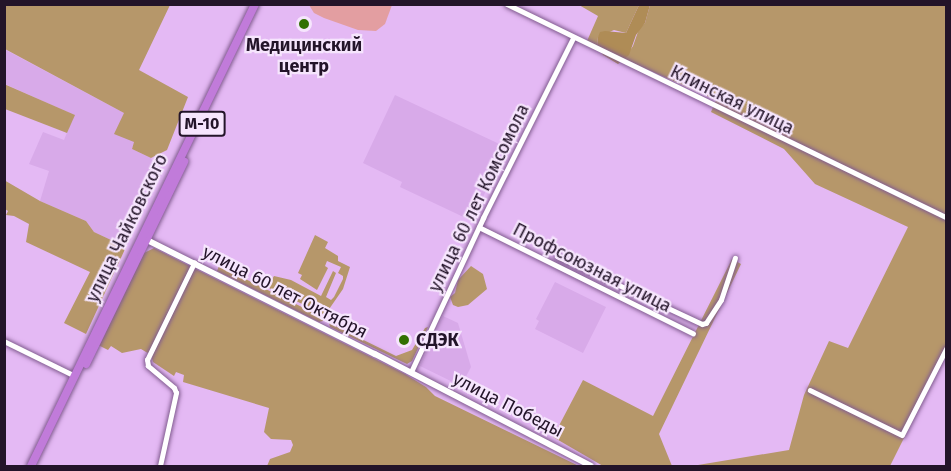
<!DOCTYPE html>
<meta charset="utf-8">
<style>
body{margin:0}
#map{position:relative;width:951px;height:471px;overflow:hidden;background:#e4b9f4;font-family:"Fira Sans",sans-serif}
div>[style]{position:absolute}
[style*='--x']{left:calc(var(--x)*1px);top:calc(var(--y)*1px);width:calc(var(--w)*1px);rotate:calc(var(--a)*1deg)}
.built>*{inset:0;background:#d8aae9}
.green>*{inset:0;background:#b6976a}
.forest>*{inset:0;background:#af8c56}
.water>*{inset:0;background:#e39ea1}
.roads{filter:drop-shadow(0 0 2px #815b8f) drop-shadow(0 0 2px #815b8f)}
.street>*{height:4.5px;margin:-2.25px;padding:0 2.25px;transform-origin:2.25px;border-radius:2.25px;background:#fff}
.secondary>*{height:6px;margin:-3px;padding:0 3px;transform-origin:3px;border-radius:3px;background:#fff}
.highway>*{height:8px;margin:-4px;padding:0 4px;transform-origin:4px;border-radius:4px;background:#c17bda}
.dots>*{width:16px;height:16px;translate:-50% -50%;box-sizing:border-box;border:3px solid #f6e5fd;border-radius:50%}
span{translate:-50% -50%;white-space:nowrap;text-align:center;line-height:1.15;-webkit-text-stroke:4.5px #f6e5fd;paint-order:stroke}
.shield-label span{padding:2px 4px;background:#f6e5fd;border:2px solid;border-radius:4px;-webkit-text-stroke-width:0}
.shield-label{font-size:16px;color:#231429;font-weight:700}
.poi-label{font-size:18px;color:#231429;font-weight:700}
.left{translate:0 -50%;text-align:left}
.street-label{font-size:18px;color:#231429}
.frame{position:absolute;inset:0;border:6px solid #231429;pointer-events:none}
</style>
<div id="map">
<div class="built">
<div style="clip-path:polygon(4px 49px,124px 113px,134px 143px,132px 149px,151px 158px,155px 168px,142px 201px,138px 223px,126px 247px,94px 232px,86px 221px,40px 201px,49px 171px,29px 164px,43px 132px,64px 140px,74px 115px,5px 84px)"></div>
<div style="clip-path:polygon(395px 95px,510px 149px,495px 171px,472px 221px,400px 187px,402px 182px,363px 163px)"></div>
<div style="clip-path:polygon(555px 282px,606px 307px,583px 353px,535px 329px,539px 321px,536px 319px)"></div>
<div style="clip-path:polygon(443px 316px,458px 323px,471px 367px,461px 386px,420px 366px)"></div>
</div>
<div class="green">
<div style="clip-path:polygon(4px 5px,170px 5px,139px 70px,188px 97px,167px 150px,151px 158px,132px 149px,134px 142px,114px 134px,124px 113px,5px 49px)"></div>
<div style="clip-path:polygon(579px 5px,639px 5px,626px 33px,614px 30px,598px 37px,597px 46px,587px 41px,598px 16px)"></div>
<div style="clip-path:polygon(650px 5px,946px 5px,946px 354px,890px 466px,692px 466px,789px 450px,804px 395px,829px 341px,848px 348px,908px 227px,815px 184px,784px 149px,711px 112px,716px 100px,624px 59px,633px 46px,639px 29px,645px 23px)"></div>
<div style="clip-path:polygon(4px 84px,75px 115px,67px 133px,5px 109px)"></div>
<div style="clip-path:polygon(4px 180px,40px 201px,86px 221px,94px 232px,126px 247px,86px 334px,64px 323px,90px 272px,26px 242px,29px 224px,14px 216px,6px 215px,8px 211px,5px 209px)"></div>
<div style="clip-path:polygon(315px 235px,328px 242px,325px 248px,338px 256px,338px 261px,350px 267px,343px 289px,325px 315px,267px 287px,274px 276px,291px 280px,321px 296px,333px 271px,336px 273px,326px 297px,331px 300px,334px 297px,343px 279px,343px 276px,338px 273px,341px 267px,327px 261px,325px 266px,328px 268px,317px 290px,300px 279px,302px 275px,298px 273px)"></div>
<div style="clip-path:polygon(154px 248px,405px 374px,426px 387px,435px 396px,579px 466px,267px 466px,270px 459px,290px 452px,293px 445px,291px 440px,271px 439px,264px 432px,269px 408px,183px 382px,184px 375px,176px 372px,174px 376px,153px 362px,151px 355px,141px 349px,122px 353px,111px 346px,108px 350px,98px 345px,144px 253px)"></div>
<div style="clip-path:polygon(732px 259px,741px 264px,659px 434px,672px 466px,603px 466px,553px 437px,583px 380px,653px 416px)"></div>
<div style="clip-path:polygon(219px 266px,322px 317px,323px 321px,319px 322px,217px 271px)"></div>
<div style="clip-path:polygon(471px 266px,483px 274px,487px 289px,468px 305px,458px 307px,453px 305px,450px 297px,455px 293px,458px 280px)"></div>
<div style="clip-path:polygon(329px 323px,396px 356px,412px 350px,425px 328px,428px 327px,412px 361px,407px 364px,330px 327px)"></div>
</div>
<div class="forest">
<div style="clip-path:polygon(639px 5px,650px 5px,645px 23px,636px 35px,629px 55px,618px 64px,603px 55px,597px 46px,598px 37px,600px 32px,605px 31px,626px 33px)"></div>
</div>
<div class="water">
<div style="clip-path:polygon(309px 5px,392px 4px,392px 5px,385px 24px,376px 31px,358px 30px,324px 18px,314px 13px)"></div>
</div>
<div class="roads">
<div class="street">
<div style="--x:507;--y:4;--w:488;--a:25.9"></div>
<div style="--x:479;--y:227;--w:239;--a:26.4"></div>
<div style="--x:557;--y:256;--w:160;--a:25.1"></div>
<div style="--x:702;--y:324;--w:4;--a:-14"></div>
<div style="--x:706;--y:323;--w:27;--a:-57"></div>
<div style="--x:721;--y:300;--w:44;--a:-71.6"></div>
<div style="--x:4;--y:341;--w:79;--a:26.2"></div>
<div style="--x:411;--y:372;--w:170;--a:-64.9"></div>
<div style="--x:483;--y:218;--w:201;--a:-63.4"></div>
<div style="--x:810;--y:390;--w:102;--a:26.1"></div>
<div style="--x:902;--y:435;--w:97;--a:-62.9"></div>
<div style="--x:160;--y:466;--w:75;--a:-77.6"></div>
<div style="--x:176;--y:393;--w:5;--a:-112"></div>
<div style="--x:174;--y:388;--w:34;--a:-140"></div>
<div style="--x:148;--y:366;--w:6;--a:-99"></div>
<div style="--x:147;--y:360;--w:108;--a:-64.1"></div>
</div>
<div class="secondary">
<div style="--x:143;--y:238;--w:259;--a:26.6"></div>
<div style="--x:375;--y:354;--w:243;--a:27.4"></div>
</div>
<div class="highway">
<div style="--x:86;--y:364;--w:225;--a:-64.1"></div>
<div style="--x:31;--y:466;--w:513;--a:-64.13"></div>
</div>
</div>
<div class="dots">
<div style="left:304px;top:24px;background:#327003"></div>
<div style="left:404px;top:340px;background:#327003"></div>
</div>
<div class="shield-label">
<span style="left:202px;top:124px">М-10</span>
</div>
<div class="poi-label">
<span style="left:304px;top:56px">Медицинский<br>центр</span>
<span class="left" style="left:416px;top:340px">СДЭК</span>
</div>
<div class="street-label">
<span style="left:732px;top:100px;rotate:26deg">Клинская улица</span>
<span style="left:479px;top:198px;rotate:-64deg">улица 60 лет Комсомола</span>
<span style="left:127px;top:228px;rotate:-64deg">улица Чайковского</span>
<span style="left:592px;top:268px;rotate:27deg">Профсоюзная улица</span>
<span style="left:285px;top:292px;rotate:27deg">улица 60 лет Октября</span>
<span style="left:508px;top:405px;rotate:27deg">улица Победы</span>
</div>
<div class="frame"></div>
</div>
